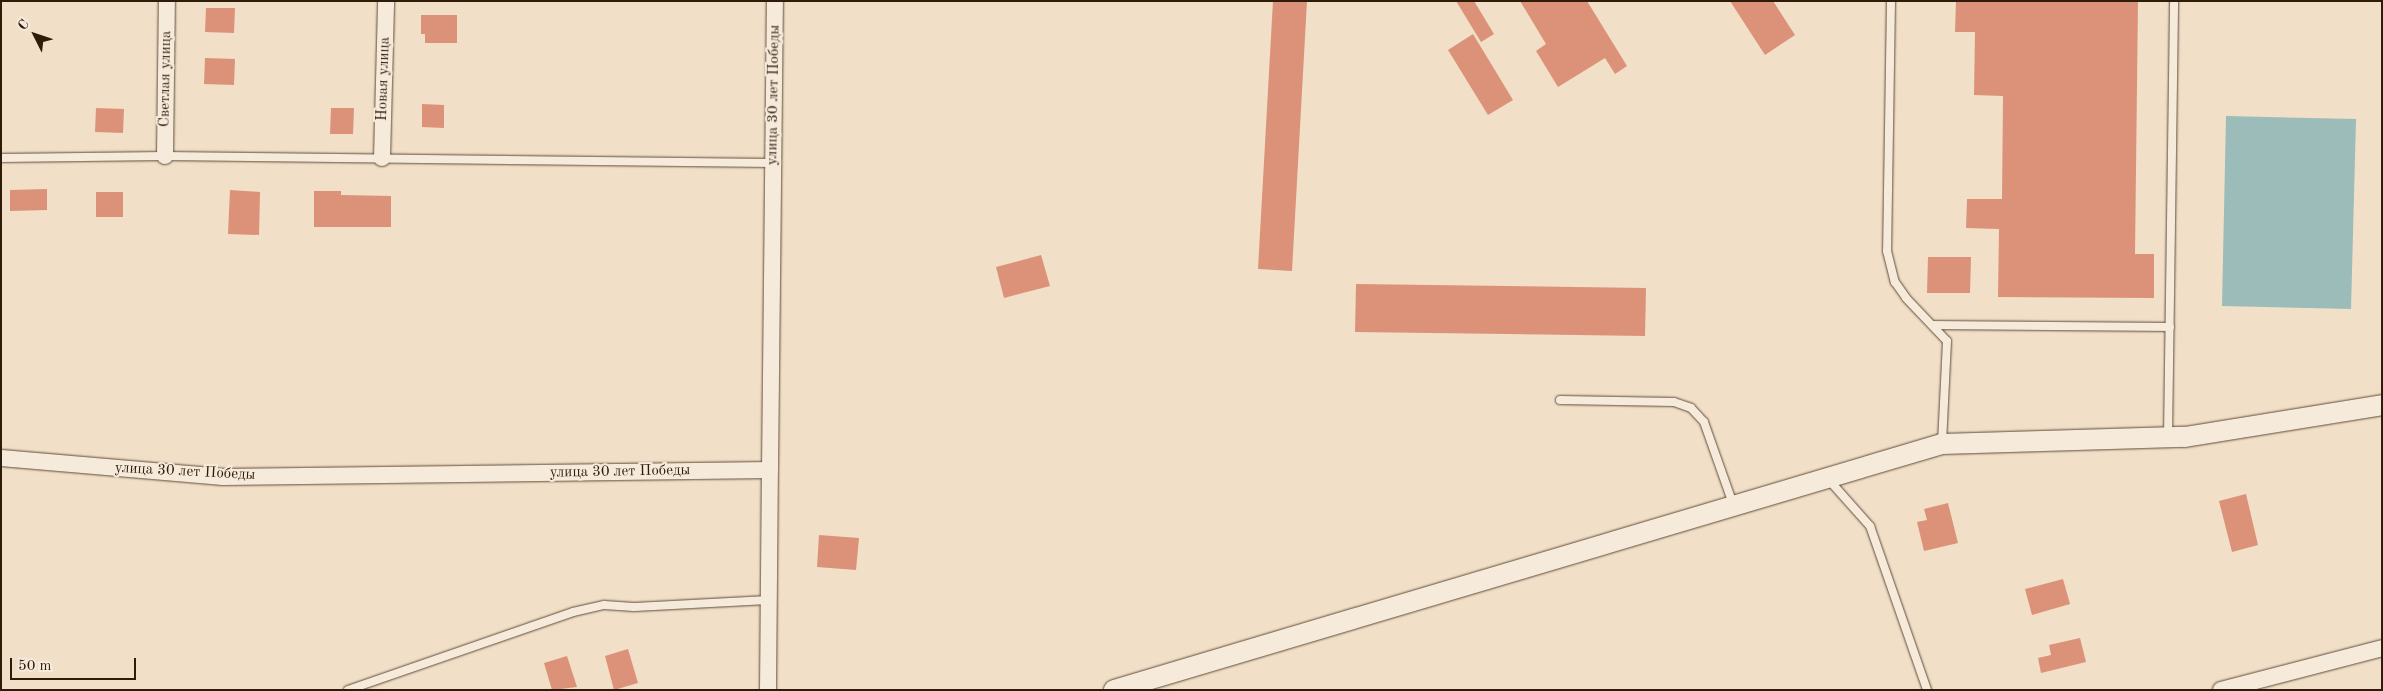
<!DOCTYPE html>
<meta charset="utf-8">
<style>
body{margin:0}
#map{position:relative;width:2383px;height:691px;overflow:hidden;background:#f1dfc7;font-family:"Old Standard TT",serif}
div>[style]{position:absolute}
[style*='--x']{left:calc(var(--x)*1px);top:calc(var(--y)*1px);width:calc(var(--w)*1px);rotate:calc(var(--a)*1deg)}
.water>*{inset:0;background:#9bbcb9}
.building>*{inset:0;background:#dc9278}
.roads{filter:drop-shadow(0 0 1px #604c38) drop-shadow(0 0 1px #604c38)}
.service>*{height:8px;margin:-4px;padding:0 4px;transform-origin:4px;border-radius:4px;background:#f6eadb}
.minor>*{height:16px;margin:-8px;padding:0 8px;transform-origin:8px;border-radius:8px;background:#f6eadb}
.tertiary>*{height:20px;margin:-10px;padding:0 10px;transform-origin:10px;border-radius:10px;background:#f6eadb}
span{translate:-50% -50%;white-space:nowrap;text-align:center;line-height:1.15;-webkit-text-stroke:4px #f6eadb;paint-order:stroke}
.street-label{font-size:15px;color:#2f1b09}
.frame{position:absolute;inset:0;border:2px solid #2f1b09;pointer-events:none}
.north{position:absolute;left:10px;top:10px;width:50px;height:50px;-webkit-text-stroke:4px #f6eadb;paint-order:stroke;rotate:311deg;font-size:14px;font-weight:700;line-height:20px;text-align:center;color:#2f1b09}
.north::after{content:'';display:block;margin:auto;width:18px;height:22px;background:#2f1b09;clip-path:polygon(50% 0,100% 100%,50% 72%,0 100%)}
.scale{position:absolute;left:10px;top:658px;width:126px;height:22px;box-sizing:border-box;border:2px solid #2f1b09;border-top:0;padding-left:6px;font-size:15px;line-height:18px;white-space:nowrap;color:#2f1b09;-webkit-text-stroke:4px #f6eadb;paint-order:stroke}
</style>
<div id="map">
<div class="water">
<div style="clip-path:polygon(2226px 116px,2356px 119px,2351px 309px,2222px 306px)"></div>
</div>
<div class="building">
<div style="clip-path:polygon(1273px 1px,1307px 1px,1292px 271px,1258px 269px)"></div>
<div style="clip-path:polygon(1456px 1px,1474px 1px,1494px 34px,1481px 42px)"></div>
<div style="clip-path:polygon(1520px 1px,1587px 1px,1627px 66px,1615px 74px,1605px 58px,1558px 87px,1536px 51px,1546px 44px)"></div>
<div style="clip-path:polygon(1730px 1px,1773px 1px,1795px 35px,1765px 55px)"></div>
<div style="clip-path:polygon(1956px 1px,2138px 1px,2135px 254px,2154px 254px,2154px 298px,1998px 297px,1999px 229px,1966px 228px,1967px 199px,2002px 199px,2003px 96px,1974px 95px,1975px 32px,1955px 32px)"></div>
<div style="clip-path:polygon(206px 8px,235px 8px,234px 33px,205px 32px)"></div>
<div style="clip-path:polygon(421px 15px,457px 15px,457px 43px,425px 43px,425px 34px,421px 34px)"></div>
<div style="clip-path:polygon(1473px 34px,1513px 100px,1488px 115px,1448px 50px)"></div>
<div style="clip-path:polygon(205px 58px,235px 59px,234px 85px,204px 84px)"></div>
<div style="clip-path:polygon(422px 104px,444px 105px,444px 128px,422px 127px)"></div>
<div style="clip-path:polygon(96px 108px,124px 109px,123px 133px,95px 132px)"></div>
<div style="clip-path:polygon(331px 108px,354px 108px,353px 134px,330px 134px)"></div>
<div style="clip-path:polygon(47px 189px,47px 210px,10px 211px,10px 190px)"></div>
<div style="clip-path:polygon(230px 190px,260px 192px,259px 235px,228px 234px)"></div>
<div style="clip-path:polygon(314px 191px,341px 191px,341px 195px,391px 196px,391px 227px,314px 227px)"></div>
<div style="clip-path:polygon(96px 192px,123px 192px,123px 217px,96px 217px)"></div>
<div style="clip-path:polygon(1041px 255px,1050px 286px,1004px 298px,996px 267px)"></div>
<div style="clip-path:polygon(1928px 257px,1971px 257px,1970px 293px,1927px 293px)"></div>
<div style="clip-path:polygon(1356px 284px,1646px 288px,1645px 336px,1355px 332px)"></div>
<div style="clip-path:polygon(2246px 494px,2258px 545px,2232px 552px,2219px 501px)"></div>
<div style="clip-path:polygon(1948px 503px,1958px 543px,1924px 551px,1917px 522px,1927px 520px,1924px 509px)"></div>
<div style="clip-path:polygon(819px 535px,859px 538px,856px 570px,817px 567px)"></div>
<div style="clip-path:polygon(2063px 579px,2070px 604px,2032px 615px,2025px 589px)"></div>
<div style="clip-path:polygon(2080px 638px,2086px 662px,2041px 673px,2038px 658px,2051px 655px,2049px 645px)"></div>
<div style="clip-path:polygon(628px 649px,638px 683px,614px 690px,605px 656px)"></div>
<div style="clip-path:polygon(567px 656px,577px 687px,552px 690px,544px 663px)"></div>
</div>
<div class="roads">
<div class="service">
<div style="--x:1891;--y:1;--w:250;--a:90.9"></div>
<div style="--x:1887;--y:251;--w:32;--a:76"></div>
<div style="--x:1895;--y:282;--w:19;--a:55"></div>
<div style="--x:1906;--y:298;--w:59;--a:46.4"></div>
<div style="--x:1947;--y:341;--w:101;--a:92.8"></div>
<div style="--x:1;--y:158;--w:164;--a:-0.7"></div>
<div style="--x:165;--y:156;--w:608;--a:0.66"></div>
<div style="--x:1933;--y:325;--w:237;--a:0.5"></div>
<div style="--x:1560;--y:400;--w:114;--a:1"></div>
<div style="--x:1674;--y:402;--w:18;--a:19"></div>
<div style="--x:1691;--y:408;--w:19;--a:47"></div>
<div style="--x:1704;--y:422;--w:87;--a:70.5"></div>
<div style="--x:2168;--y:437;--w:436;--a:-89.2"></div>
<div style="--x:1829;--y:480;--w:62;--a:48.3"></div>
<div style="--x:1870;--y:526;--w:174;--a:70.8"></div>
<div style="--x:348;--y:690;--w:238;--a:-19.1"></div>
<div style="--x:573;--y:612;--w:32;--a:-13"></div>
<div style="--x:604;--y:605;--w:30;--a:4"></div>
<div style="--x:634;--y:607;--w:135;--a:-3"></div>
</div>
<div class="minor">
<div style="--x:165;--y:156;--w:155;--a:-89.3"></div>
<div style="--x:382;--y:158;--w:157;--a:-88.5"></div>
<div style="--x:1;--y:458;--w:223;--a:4.9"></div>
<div style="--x:223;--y:477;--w:547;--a:-0.73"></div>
<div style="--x:770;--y:470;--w:469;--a:-89.4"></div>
<div style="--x:768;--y:690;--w:220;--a:-89.5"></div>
<div style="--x:2221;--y:690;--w:166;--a:-14.6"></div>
</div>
<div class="tertiary">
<div style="--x:1114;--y:690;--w:864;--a:-16.55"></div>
<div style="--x:1942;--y:444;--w:243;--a:-1.7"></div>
<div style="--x:2185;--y:437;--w:200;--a:-9.2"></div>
</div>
</div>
<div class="street-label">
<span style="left:166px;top:79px;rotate:-89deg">Светлая улица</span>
<span style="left:384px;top:79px;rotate:-88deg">Новая улица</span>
<span style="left:774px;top:95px;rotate:-89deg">улица 30 лет Победы</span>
<span style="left:185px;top:472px;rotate:3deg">улица 30 лет Победы</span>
<span style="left:620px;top:472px;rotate:-1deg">улица 30 лет Победы</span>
</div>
<div class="frame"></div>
<div class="north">С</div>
<div class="scale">50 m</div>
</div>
